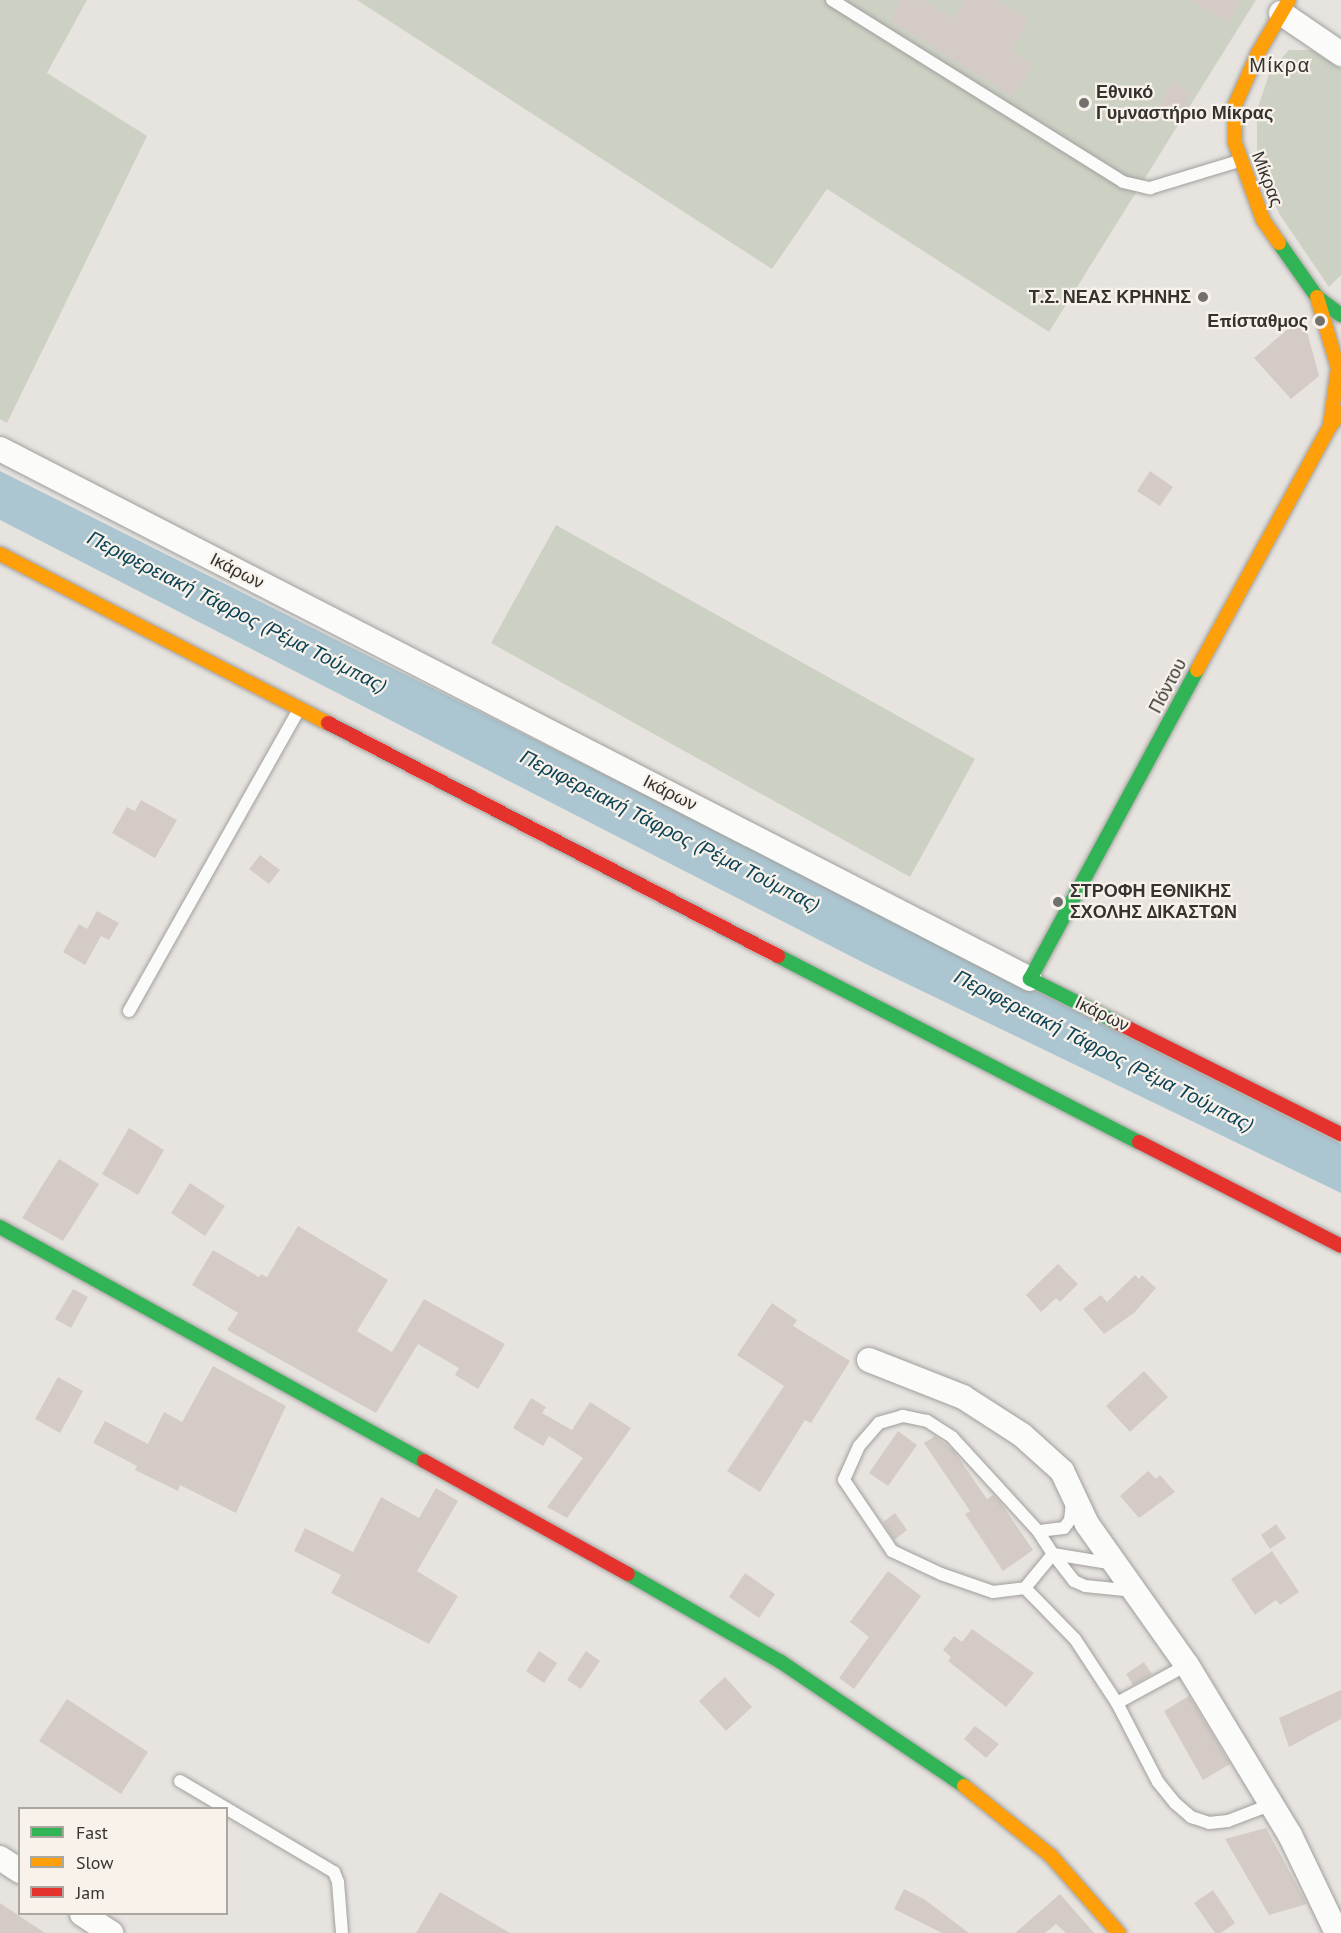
<!DOCTYPE html>
<meta charset="utf-8">
<style>
body{margin:0}
#map{position:relative;width:1341px;height:1933px;overflow:hidden;background:#e7e4e0;font-family:"PT Sans",sans-serif}
div>[style]{position:absolute}
[style*='--x']{left:calc(var(--x)*1px);top:calc(var(--y)*1px);width:calc(var(--w)*1px);rotate:calc(var(--a)*1deg)}
.green>*{inset:0;background:#ccd1c4}
.water>*{inset:0;background:#abc6d1}
.building>*{inset:0;background:#d4cbc6}
.roads{filter:drop-shadow(0 0 2px #a19f9c) drop-shadow(0 0 2px #a19f9c)}
.lane>*{height:12px;margin:-6px;padding:0 6px;transform-origin:6px;border-radius:6px;background:#fbfbfa}
.street>*{height:24px;margin:-12px;padding:0 12px;transform-origin:12px;border-radius:12px;background:#fbfbfa}
.fast>*{height:14px;margin:-7px;padding:0 7px;transform-origin:7px;border-radius:7px;background:#30b455}
.slow>*{height:14px;margin:-7px;padding:0 7px;transform-origin:7px;border-radius:7px;background:#ff9f0a}
.jam>*{height:14px;margin:-7px;padding:0 7px;transform-origin:7px;border-radius:7px;background:#e5322d}
.dots>*{width:16px;height:16px;translate:-50% -50%;box-sizing:border-box;border:3px solid #f8f2eb;border-radius:50%}
span{translate:-50% -50%;white-space:nowrap;text-align:center;line-height:1.15;-webkit-text-stroke:4.5px #f8f2eb;paint-order:stroke}
.poi-label{font-size:18px;color:#353330;font-weight:700}
.left{translate:0 -50%;text-align:left}
.right{translate:-100% -50%;text-align:right}
.street-label{font-size:18px;color:#353330}
.neighbourhood-label{font-size:20px;color:#353330;letter-spacing:1.5px}
.water-label{font-size:20px;color:#0d4458;font-style:italic}
.legend{position:absolute;left:18px;top:1807px;width:210px;height:108px;box-sizing:border-box;background:#f8f2eb;border:2px solid #aaa6a0;margin:0;padding:8px 10px;list-style:none;font-size:18px;color:#353330}
.legend li{display:flex;align-items:center;gap:12px;height:30px}
.legend b{width:30px;border:2px solid #aaa6a0}
</style>
<div id="map">
<div class="green">
<div style="clip-path:polygon(0 0,87px 0,47px 73px,147px 136px,7px 423px,0 419px)"></div>
<div style="clip-path:polygon(357px 0,1256px 0,1049px 332px,827px 189px,772px 269px)"></div>
<div style="clip-path:polygon(1289px 50px,1312px 50px,1341px 69px,1341px 275px,1329px 287px,1280px 215px,1257px 167px,1257px 110px,1270px 71px)"></div>
<div style="clip-path:polygon(556px 525px,975px 759px,910px 877px,491px 643px)"></div>
</div>
<div class="water">
<div style="clip-path:polygon(0 471px,1341px 1144px,1341px 1193px,868px 965px,0 520px)"></div>
</div>
<div class="building">
<div style="clip-path:polygon(902px 0,922px 0,953px 19px,965px 0,997px 0,1029px 20px,1011px 51px,1033px 65px,1013px 97px,890px 20px)"></div>
<div style="clip-path:polygon(1190px 0,1242px 0,1228px 23px)"></div>
<div style="clip-path:polygon(1173px 81px,1192px 92px,1179px 114px,1160px 104px)"></div>
<div style="clip-path:polygon(1303px 316px,1319px 376px,1291px 399px,1254px 358px)"></div>
<div style="clip-path:polygon(1150px 471px,1173px 487px,1160px 506px,1137px 491px)"></div>
<div style="clip-path:polygon(141px 800px,177px 820px,155px 858px,112px 833px,127px 807px,135px 811px)"></div>
<div style="clip-path:polygon(260px 855px,280px 870px,269px 884px,249px 869px)"></div>
<div style="clip-path:polygon(97px 911px,119px 923px,109px 940px,101px 936px,85px 965px,63px 952px,79px 924px,87px 929px)"></div>
<div style="clip-path:polygon(129px 1128px,164px 1150px,138px 1195px,102px 1174px)"></div>
<div style="clip-path:polygon(59px 1159px,99px 1184px,63px 1241px,22px 1218px)"></div>
<div style="clip-path:polygon(190px 1183px,225px 1206px,205px 1236px,171px 1213px)"></div>
<div style="clip-path:polygon(298px 1226px,388px 1280px,357px 1331px,392px 1352px,424px 1299px,505px 1344px,478px 1389px,455px 1375px,459px 1368px,418px 1344px,376px 1413px,227px 1330px,238px 1313px,192px 1285px,213px 1250px,259px 1277px,261px 1274px,267px 1277px)"></div>
<div style="clip-path:polygon(1058px 1264px,1078px 1284px,1060px 1302px,1056px 1298px,1041px 1312px,1026px 1295px)"></div>
<div style="clip-path:polygon(1135px 1275px,1139px 1279px,1142px 1275px,1156px 1288px,1134px 1313px,1104px 1334px,1083px 1309px,1101px 1295px,1107px 1302px)"></div>
<div style="clip-path:polygon(73px 1289px,88px 1297px,71px 1328px,55px 1319px)"></div>
<div style="clip-path:polygon(772px 1303px,797px 1320px,793px 1326px,850px 1361px,811px 1423px,805px 1420px,760px 1492px,727px 1471px,784px 1386px,737px 1355px)"></div>
<div style="clip-path:polygon(213px 1366px,286px 1406px,236px 1513px,180px 1485px,178px 1491px,135px 1470px,137px 1466px,93px 1443px,105px 1421px,148px 1444px,164px 1412px,182px 1422px)"></div>
<div style="clip-path:polygon(1144px 1371px,1168px 1397px,1130px 1432px,1106px 1406px)"></div>
<div style="clip-path:polygon(58px 1377px,83px 1391px,60px 1433px,35px 1419px)"></div>
<div style="clip-path:polygon(531px 1398px,546px 1407px,542px 1413px,572px 1430px,590px 1402px,631px 1428px,567px 1518px,547px 1507px,583px 1458px,549px 1436px,543px 1446px,513px 1428px)"></div>
<div style="clip-path:polygon(898px 1431px,917px 1445px,888px 1486px,869px 1473px)"></div>
<div style="clip-path:polygon(935px 1436px,953px 1450px,987px 1499px,993px 1495px,1000px 1502px,1033px 1550px,1003px 1571px,965px 1514px,970px 1511px,924px 1443px)"></div>
<div style="clip-path:polygon(1148px 1471px,1156px 1479px,1160px 1475px,1175px 1492px,1139px 1518px,1120px 1496px)"></div>
<div style="clip-path:polygon(436px 1488px,458px 1501px,417px 1571px,458px 1596px,429px 1644px,331px 1593px,341px 1575px,294px 1551px,305px 1528px,353px 1552px,381px 1497px,419px 1518px)"></div>
<div style="clip-path:polygon(895px 1513px,907px 1530px,894px 1540px,883px 1522px)"></div>
<div style="clip-path:polygon(1276px 1524px,1286px 1538px,1270px 1549px,1261px 1535px)"></div>
<div style="clip-path:polygon(1272px 1551px,1299px 1592px,1280px 1605px,1276px 1600px,1255px 1615px,1231px 1579px)"></div>
<div style="clip-path:polygon(888px 1571px,921px 1596px,854px 1689px,839px 1678px,869px 1637px,850px 1622px)"></div>
<div style="clip-path:polygon(745px 1573px,775px 1594px,759px 1618px,729px 1597px)"></div>
<div style="clip-path:polygon(972px 1629px,1034px 1673px,1006px 1707px,948px 1661px,951px 1657px,943px 1650px,954px 1636px,962px 1642px)"></div>
<div style="clip-path:polygon(539px 1651px,557px 1663px,544px 1683px,526px 1671px)"></div>
<div style="clip-path:polygon(586px 1651px,600px 1661px,581px 1689px,567px 1680px)"></div>
<div style="clip-path:polygon(1144px 1662px,1152px 1674px,1133px 1685px,1126px 1674px)"></div>
<div style="clip-path:polygon(725px 1677px,752px 1707px,726px 1731px,699px 1701px)"></div>
<div style="clip-path:polygon(1341px 1690px,1341px 1719px,1289px 1747px,1279px 1718px)"></div>
<div style="clip-path:polygon(1189px 1696px,1230px 1764px,1203px 1780px,1164px 1711px)"></div>
<div style="clip-path:polygon(67px 1699px,148px 1752px,121px 1794px,39px 1741px)"></div>
<div style="clip-path:polygon(975px 1726px,999px 1744px,986px 1758px,964px 1739px)"></div>
<div style="clip-path:polygon(1266px 1828px,1307px 1904px,1269px 1915px,1225px 1839px)"></div>
<div style="clip-path:polygon(904px 1889px,924px 1899px,969px 1933px,942px 1933px,894px 1909px)"></div>
<div style="clip-path:polygon(1213px 1890px,1235px 1923px,1221px 1933px,1215px 1933px,1194px 1903px)"></div>
<div style="clip-path:polygon(440px 1892px,510px 1933px,416px 1933px)"></div>
<div style="clip-path:polygon(1060px 1894px,1094px 1933px,1066px 1933px,1056px 1924px,1045px 1933px,1015px 1933px)"></div>
<div style="clip-path:polygon(0 1903px,45px 1933px,0 1933px)"></div>
</div>
<div class="roads">
<div class="lane">
<div style="--x:832;--y:0;--w:343;--a:32"></div>
<div style="--x:1123;--y:182;--w:28;--a:13"></div>
<div style="--x:1150;--y:188;--w:93;--a:-16.9"></div>
<div style="--x:129;--y:1011;--w:347;--a:-60.6"></div>
<div style="--x:1072;--y:1502;--w:18;--a:96"></div>
<div style="--x:1070;--y:1520;--w:10;--a:127"></div>
<div style="--x:1064;--y:1528;--w:26;--a:173"></div>
<div style="--x:1038;--y:1531;--w:127;--a:-132.5"></div>
<div style="--x:952;--y:1437;--w:30;--a:-147"></div>
<div style="--x:927;--y:1421;--w:25;--a:-168"></div>
<div style="--x:903;--y:1416;--w:25;--a:164"></div>
<div style="--x:879;--y:1423;--w:30;--a:131"></div>
<div style="--x:859;--y:1446;--w:37;--a:114"></div>
<div style="--x:844;--y:1480;--w:86;--a:55.9"></div>
<div style="--x:892;--y:1551;--w:54;--a:25.1"></div>
<div style="--x:941;--y:1574;--w:55;--a:19.1"></div>
<div style="--x:993;--y:1592;--w:32;--a:-7"></div>
<div style="--x:1025;--y:1588;--w:44;--a:-50.5"></div>
<div style="--x:1053;--y:1554;--w:34;--a:52"></div>
<div style="--x:1074;--y:1581;--w:12;--a:24"></div>
<div style="--x:1085;--y:1586;--w:50;--a:5.7"></div>
<div style="--x:1038;--y:1531;--w:27;--a:57"></div>
<div style="--x:1053;--y:1554;--w:63;--a:9.2"></div>
<div style="--x:1025;--y:1588;--w:71;--a:45.6"></div>
<div style="--x:1075;--y:1639;--w:77;--a:56.7"></div>
<div style="--x:1117;--y:1703;--w:89;--a:62.6"></div>
<div style="--x:1158;--y:1782;--w:27;--a:51"></div>
<div style="--x:1175;--y:1803;--w:21;--a:41"></div>
<div style="--x:1191;--y:1817;--w:19;--a:18"></div>
<div style="--x:1209;--y:1823;--w:19;--a:-6"></div>
<div style="--x:1228;--y:1821;--w:45;--a:-20.9"></div>
<div style="--x:1117;--y:1703;--w:80;--a:-28.5"></div>
<div style="--x:180;--y:1781;--w:179;--a:30.6"></div>
<div style="--x:334;--y:1872;--w:11;--a:68"></div>
<div style="--x:338;--y:1882;--w:51;--a:85.5"></div>
</div>
<div class="street">
<div style="--x:1281;--y:13;--w:73;--a:34.3"></div>
<div style="--x:0;--y:449;--w:1158;--a:27.23"></div>
<div style="--x:869;--y:1360;--w:101;--a:21.5"></div>
<div style="--x:963;--y:1397;--w:70;--a:32.8"></div>
<div style="--x:1022;--y:1435;--w:54;--a:42"></div>
<div style="--x:1062;--y:1471;--w:59;--a:64.7"></div>
<div style="--x:1087;--y:1524;--w:173;--a:54.7"></div>
<div style="--x:1187;--y:1665;--w:199;--a:58.8"></div>
<div style="--x:1290;--y:1835;--w:109;--a:64.4"></div>
<div style="--x:0;--y:1858;--w:24;--a:33"></div>
<div style="--x:82;--y:1914;--w:35;--a:33"></div>
</div>
<div class="fast">
<div style="--x:1279;--y:243;--w:66;--a:54.9"></div>
<div style="--x:1317;--y:297;--w:30;--a:37"></div>
<div style="--x:778;--y:956;--w:406;--a:27.3"></div>
<div style="--x:1120;--y:1024;--w:101;--a:-153.4"></div>
<div style="--x:1030;--y:979;--w:351;--a:-61.6"></div>
<div style="--x:0;--y:1227;--w:484;--a:28.9"></div>
<div style="--x:628;--y:1574;--w:177;--a:29.9"></div>
<div style="--x:781;--y:1662;--w:221;--a:34.1"></div>
</div>
<div class="slow">
<div style="--x:1279;--y:243;--w:28;--a:-125"></div>
<div style="--x:1263;--y:220;--w:82;--a:-110"></div>
<div style="--x:1235;--y:143;--w:38;--a:-90"></div>
<div style="--x:1235;--y:105;--w:57;--a:-66.1"></div>
<div style="--x:1258;--y:53;--w:61;--a:-59.7"></div>
<div style="--x:1317;--y:297;--w:74;--a:73.5"></div>
<div style="--x:1338;--y:368;--w:59;--a:97.9"></div>
<div style="--x:0;--y:554;--w:369;--a:27.3"></div>
<div style="--x:1197;--y:670;--w:278;--a:-61.4"></div>
<div style="--x:1330;--y:426;--w:17;--a:-50"></div>
<div style="--x:964;--y:1786;--w:112;--a:38.8"></div>
<div style="--x:1051;--y:1856;--w:103;--a:48.6"></div>
</div>
<div class="jam">
<div style="--x:328;--y:723;--w:507;--a:27.37"></div>
<div style="--x:1120;--y:1024;--w:247;--a:26.5"></div>
<div style="--x:1139;--y:1142;--w:227;--a:27.2"></div>
<div style="--x:424;--y:1461;--w:233;--a:29"></div>
</div>
</div>
<div class="dots">
<div style="left:1084px;top:103px;background:#73716e"></div>
<div style="left:1203px;top:297px;background:#73716e"></div>
<div style="left:1320px;top:321px;background:#73716e"></div>
<div style="left:1058px;top:902px;background:#73716e"></div>
</div>
<div class="poi-label">
<span class="left" style="left:1096px;top:103px">Εθνικό<br>Γυμναστήριο Μίκρας</span>
<span class="right" style="left:1191px;top:297px">Τ.Σ. ΝΕΑΣ ΚΡΗΝΗΣ</span>
<span class="right" style="left:1308px;top:321px">Επίσταθμος</span>
<span class="left" style="left:1070px;top:902px">ΣΤΡΟΦΗ ΕΘΝΙΚΗΣ<br>ΣΧΟΛΗΣ ΔΙΚΑΣΤΩΝ</span>
</div>
<div class="street-label">
<span style="left:1267px;top:179px;rotate:69deg">Μίκρας</span>
<span style="left:237px;top:571px;rotate:27deg">Ικάρων</span>
<span style="left:1168px;top:686px;rotate:-62deg">Πόντου</span>
<span style="left:670px;top:793px;rotate:27deg">Ικάρων</span>
<span style="left:1102px;top:1014px;rotate:26deg">Ικάρων</span>
</div>
<div class="neighbourhood-label">
<span style="left:1280px;top:65px">Μίκρα</span>
</div>
<div class="water-label">
<span style="left:237px;top:612px;rotate:27deg">Περιφερειακή Τάφρος (Ρέμα Τούμπας)</span>
<span style="left:670px;top:831px;rotate:27deg">Περιφερειακή Τάφρος (Ρέμα Τούμπας)</span>
<span style="left:1104px;top:1051px;rotate:27deg">Περιφερειακή Τάφρος (Ρέμα Τούμπας)</span>
</div>
<ul class="legend">
<li><b style="height:8px;background:#30b455"></b>Fast</li>
<li><b style="height:8px;background:#ff9f0a"></b>Slow</li>
<li><b style="height:8px;background:#e5322d"></b>Jam</li>
</ul>
</div>
